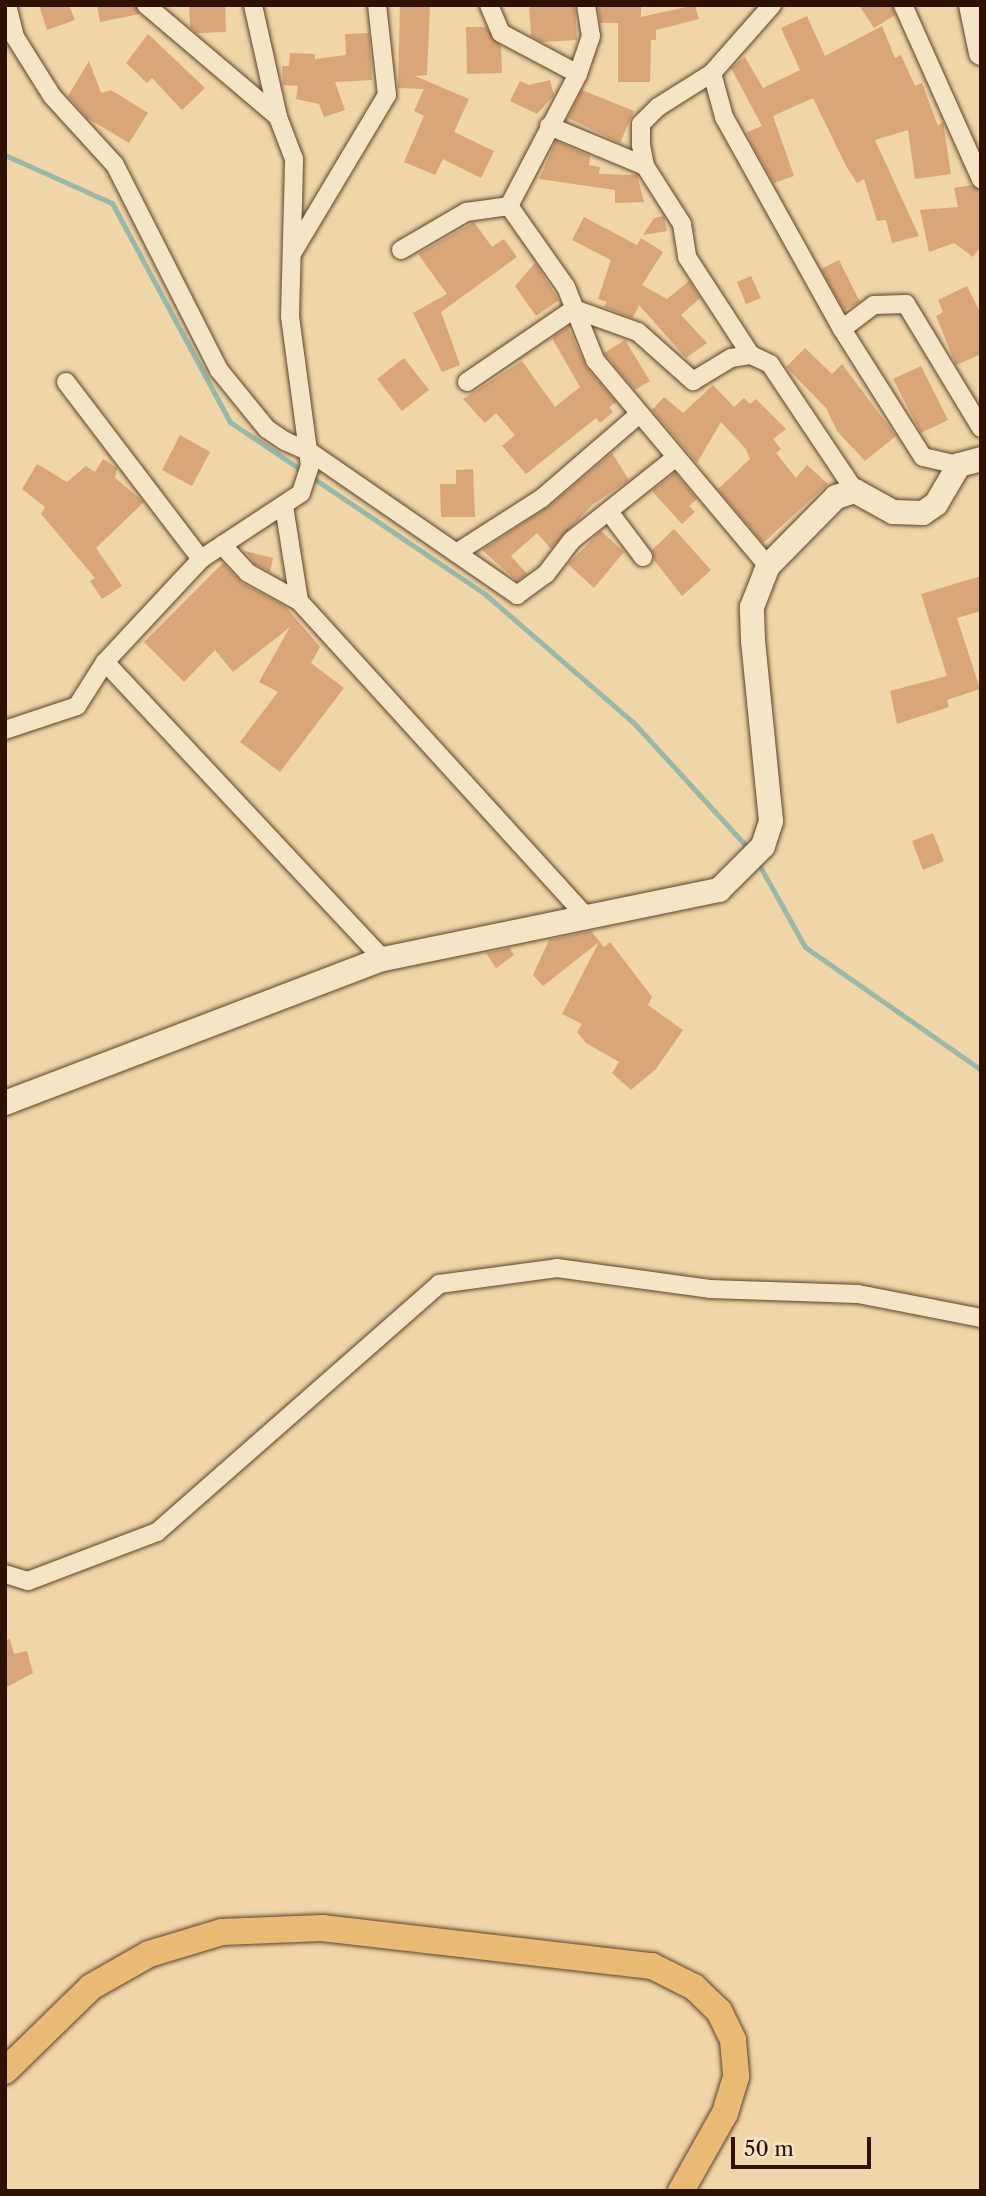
<!DOCTYPE html>
<style>
body{margin:0}
#map{position:relative;width:986px;height:2196px;overflow:hidden;background:#efd5a7;font-family:"Libre Caslon Text",serif}
div>[style]{position:absolute}
[style*='--x']{left:calc(var(--x)*1px);top:calc(var(--y)*1px);width:calc(var(--w)*1px);rotate:calc(var(--a)*1deg)}
.stream>*{height:5px;margin:-2.5px;padding:0 2.5px;transform-origin:2.5px;border-radius:2.5px;background:#9ab8a9}
.building>*{inset:0;background:#d9a679}
.roads{filter:drop-shadow(0 0 2px #5f422b) drop-shadow(0 0 2px #5f422b)}
.minor>*{height:18px;margin:-9px;padding:0 9px;transform-origin:9px;border-radius:9px;background:#f5e4c6}
.secondary>*{height:24px;margin:-12px;padding:0 12px;transform-origin:12px;border-radius:12px;background:#f5e4c6}
.primary>*{height:26px;margin:-13px;padding:0 13px;transform-origin:13px;border-radius:13px;background:#e8ba74}
span{translate:-50% -50%;white-space:nowrap;text-align:center;line-height:1.15;-webkit-text-stroke:5px #f5e4c6;paint-order:stroke}
.frame{position:absolute;inset:0;border:7px solid #2f1102;pointer-events:none}
.scale{position:absolute;left:731px;top:2137px;width:140px;height:32px;box-sizing:border-box;border:4px solid #2f1102;border-top:0;padding-left:9px;font-size:21px;line-height:24px;white-space:nowrap;color:#2f1102;-webkit-text-stroke:5px #f5e4c6;paint-order:stroke}
</style>
<div id="map">
<div class="stream">
<div style="--x:5;--y:155;--w:117;--a:24.2"></div>
<div style="--x:112;--y:203;--w:249;--a:61.7"></div>
<div style="--x:230;--y:422;--w:308;--a:34"></div>
<div style="--x:485;--y:594;--w:196;--a:40.9"></div>
<div style="--x:633;--y:722;--w:173;--a:47.6"></div>
<div style="--x:757;--y:861;--w:98;--a:60.8"></div>
<div style="--x:805;--y:947;--w:215;--a:34.9"></div>
</div>
<div class="building">
<div style="clip-path:polygon(39px 5px,69px 5px,75px 20px,47px 30px)"></div>
<div style="clip-path:polygon(97px 5px,135px 5px,140px 14px,100px 22px)"></div>
<div style="clip-path:polygon(189px 5px,225px 5px,226px 32px,197px 33px,190px 27px)"></div>
<div style="clip-path:polygon(400px 5px,430px 5px,427px 75px,415px 76px,469px 99px,454px 132px,494px 151px,481px 178px,443px 159px,435px 175px,404px 162px,424px 116px,414px 111px,424px 89px,398px 88px)"></div>
<div style="clip-path:polygon(529px 5px,575px 5px,577px 40px,542px 42px,531px 36px)"></div>
<div style="clip-path:polygon(598px 5px,641px 5px,641px 17px,695px 5px,699px 19px,656px 30px,656px 40px,651px 40px,650px 82px,618px 82px,618px 23px,600px 23px)"></div>
<div style="clip-path:polygon(859px 5px,892px 5px,895px 15px,874px 28px)"></div>
<div style="clip-path:polygon(807px 16px,825px 56px,882px 26px,895px 58px,901px 55px,915px 86px,922px 83px,938px 126px,943px 121px,951px 174px,915px 179px,908px 130px,875px 140px,919px 236px,892px 243px,886px 220px,877px 221px,864px 179px,857px 183px,846px 166px,813px 98px,773px 116px,794px 176px,774px 183px,752px 144px,747px 132px,762px 126px,731px 68px,745px 57px,763px 88px,800px 70px,781px 28px)"></div>
<div style="clip-path:polygon(466px 27px,486px 27px,501px 46px,502px 73px,467px 74px)"></div>
<div style="clip-path:polygon(369px 33px,372px 80px,335px 82px,345px 110px,324px 117px,319px 104px,296px 99px,298px 86px,283px 85px,282px 66px,289px 66px,290px 53px,315px 54px,315px 59px,346px 55px,345px 34px)"></div>
<div style="clip-path:polygon(148px 34px,205px 88px,182px 110px,152px 78px,147px 83px,126px 63px)"></div>
<div style="clip-path:polygon(89px 61px,101px 93px,111px 90px,148px 113px,129px 143px,87px 118px,68px 96px)"></div>
<div style="clip-path:polygon(550px 80px,554px 95px,537px 114px,510px 101px,520px 81px,529px 85px)"></div>
<div style="clip-path:polygon(582px 90px,634px 111px,620px 143px,568px 118px)"></div>
<div style="clip-path:polygon(556px 141px,590px 156px,589px 165px,600px 167px,599px 174px,637px 175px,644px 202px,615px 203px,615px 190px,539px 179px)"></div>
<div style="clip-path:polygon(971px 185px,981px 190px,981px 246px,973px 257px,954px 243px,929px 252px,920px 210px,958px 207px,954px 188px)"></div>
<div style="clip-path:polygon(664px 216px,667px 231px,643px 235px,654px 218px)"></div>
<div style="clip-path:polygon(584px 217px,637px 245px,641px 238px,663px 252px,642px 285px,667px 299px,689px 281px,700px 298px,681px 315px,707px 343px,686px 358px,639px 305px,633px 318px,604px 307px,607px 302px,598px 299px,611px 260px,572px 240px)"></div>
<div style="clip-path:polygon(474px 222px,492px 247px,504px 239px,517px 257px,441px 312px,460px 365px,442px 372px,413px 313px,447px 294px,418px 254px)"></div>
<div style="clip-path:polygon(839px 260px,860px 302px,844px 310px,821px 269px)"></div>
<div style="clip-path:polygon(535px 263px,559px 300px,536px 316px,515px 286px)"></div>
<div style="clip-path:polygon(751px 276px,761px 298px,746px 304px,737px 282px)"></div>
<div style="clip-path:polygon(967px 286px,981px 314px,981px 354px,956px 365px,936px 316px,943px 312px,938px 300px)"></div>
<div style="clip-path:polygon(568px 327px,586px 367px,616px 402px,609px 407px,613px 412px,600px 423px,596px 418px,526px 474px,502px 446px,515px 435px,496px 413px,485px 423px,463px 399px,522px 361px,555px 407px,580px 387px,552px 338px)"></div>
<div style="clip-path:polygon(625px 340px,650px 381px,635px 390px,604px 353px)"></div>
<div style="clip-path:polygon(805px 348px,832px 374px,842px 364px,896px 436px,865px 461px,837px 431px,826px 408px,786px 367px)"></div>
<div style="clip-path:polygon(404px 358px,429px 390px,402px 411px,377px 379px)"></div>
<div style="clip-path:polygon(921px 366px,948px 420px,921px 433px,893px 379px)"></div>
<div style="clip-path:polygon(713px 385px,734px 407px,744px 398px,750px 404px,756px 399px,786px 429px,773px 439px,781px 449px,776px 453px,796px 478px,807px 465px,828px 484px,763px 543px,718px 489px,750px 459px,746px 449px,721px 422px,697px 463px,652px 410px,664px 397px,683px 413px)"></div>
<div style="clip-path:polygon(180px 435px,210px 452px,192px 486px,162px 470px)"></div>
<div style="clip-path:polygon(612px 453px,629px 480px,592px 505px,551px 549px,537px 533px,511px 556px,527px 574px,517px 581px,482px 550px,548px 507px)"></div>
<div style="clip-path:polygon(103px 459px,117px 468px,115px 478px,144px 502px,96px 548px,122px 586px,102px 599px,90px 581px,95px 578px,41px 514px,45px 507px,22px 489px,37px 464px,67px 482px,86px 466px,95px 472px)"></div>
<div style="clip-path:polygon(473px 469px,475px 517px,441px 517px,440px 484px,456px 484px,456px 470px)"></div>
<div style="clip-path:polygon(675px 473px,697px 499px,689px 506px,695px 512px,682px 524px,652px 491px)"></div>
<div style="clip-path:polygon(674px 529px,711px 570px,682px 596px,654px 560px,652px 550px)"></div>
<div style="clip-path:polygon(601px 531px,624px 552px,594px 588px,568px 564px)"></div>
<div style="clip-path:polygon(245px 551px,273px 558px,270px 572px,255px 564px)"></div>
<div style="clip-path:polygon(223px 563px,242px 583px,285px 606px,320px 647px,311px 663px,344px 688px,280px 772px,240px 742px,278px 692px,259px 682px,290px 627px,233px 672px,215px 650px,184px 682px,144px 642px)"></div>
<div style="clip-path:polygon(981px 576px,981px 611px,957px 618px,980px 689px,947px 700px,949px 707px,897px 724px,890px 691px,947px 676px,921px 594px)"></div>
<div style="clip-path:polygon(933px 833px,944px 861px,923px 870px,912px 841px)"></div>
<div style="clip-path:polygon(591px 931px,604px 947px,610px 942px,627px 964px,652px 997px,648px 1005px,683px 1030px,656px 1069px,631px 1090px,612px 1073px,619px 1062px,586px 1043px,577px 1032px,582px 1024px,562px 1014px,599px 942px,543px 986px,533px 975px,549px 940px)"></div>
<div style="clip-path:polygon(510px 948px,514px 955px,496px 968px,486px 953px)"></div>
<div style="clip-path:polygon(10px 1639px,14px 1654px,27px 1651px,33px 1673px,5px 1688px,5px 1640px)"></div>
</div>
<div class="roads">
<div class="minor">
<div style="--x:7;--y:5;--w:33;--a:76"></div>
<div style="--x:15;--y:37;--w:70;--a:57.9"></div>
<div style="--x:52;--y:96;--w:93;--a:47.6"></div>
<div style="--x:115;--y:165;--w:230;--a:63.1"></div>
<div style="--x:219;--y:370;--w:76;--a:50.9"></div>
<div style="--x:267;--y:429;--w:22;--a:34"></div>
<div style="--x:285;--y:441;--w:27;--a:24"></div>
<div style="--x:310;--y:452;--w:252;--a:34.6"></div>
<div style="--x:517;--y:595;--w:36;--a:-36"></div>
<div style="--x:546;--y:574;--w:43;--a:-52.6"></div>
<div style="--x:572;--y:540;--w:132;--a:-38.5"></div>
<div style="--x:146;--y:5;--w:173;--a:40.3"></div>
<div style="--x:489;--y:5;--w:30;--a:67"></div>
<div style="--x:501;--y:33;--w:87;--a:28"></div>
<div style="--x:586;--y:5;--w:31;--a:81"></div>
<div style="--x:591;--y:36;--w:40;--a:108.9"></div>
<div style="--x:578;--y:74;--w:149;--a:117.6"></div>
<div style="--x:509;--y:206;--w:99;--a:54.9"></div>
<div style="--x:566;--y:287;--w:79;--a:68.3"></div>
<div style="--x:595;--y:360;--w:269;--a:50"></div>
<div style="--x:772;--y:5;--w:91;--a:131.4"></div>
<div style="--x:712;--y:73;--w:46;--a:74.7"></div>
<div style="--x:724;--y:117;--w:243;--a:60.9"></div>
<div style="--x:842;--y:329;--w:151;--a:57.7"></div>
<div style="--x:923;--y:457;--w:37;--a:13"></div>
<div style="--x:903;--y:5;--w:191;--a:65.9"></div>
<div style="--x:712;--y:73;--w:64;--a:147.8"></div>
<div style="--x:658;--y:107;--w:24;--a:135"></div>
<div style="--x:641;--y:124;--w:21;--a:90"></div>
<div style="--x:641;--y:145;--w:21;--a:79"></div>
<div style="--x:645;--y:166;--w:69;--a:57.5"></div>
<div style="--x:682;--y:224;--w:33;--a:81"></div>
<div style="--x:687;--y:257;--w:117;--a:56.9"></div>
<div style="--x:549;--y:126;--w:104;--a:22.6"></div>
<div style="--x:401;--y:250;--w:75;--a:-30.3"></div>
<div style="--x:466;--y:212;--w:43;--a:-7.9"></div>
<div style="--x:293;--y:252;--w:183;--a:-59.1"></div>
<div style="--x:387;--y:95;--w:91;--a:-96.3"></div>
<div style="--x:842;--y:329;--w:40;--a:-37"></div>
<div style="--x:874;--y:305;--w:32;--a:-2"></div>
<div style="--x:906;--y:304;--w:145;--a:58.8"></div>
<div style="--x:66;--y:382;--w:223;--a:52.7"></div>
<div style="--x:467;--y:382;--w:130;--a:-34.3"></div>
<div style="--x:574;--y:309;--w:68;--a:19.8"></div>
<div style="--x:638;--y:332;--w:74;--a:41.7"></div>
<div style="--x:693;--y:381;--w:44;--a:-31.2"></div>
<div style="--x:731;--y:358;--w:20;--a:-9"></div>
<div style="--x:751;--y:355;--w:21;--a:25"></div>
<div style="--x:770;--y:364;--w:153;--a:56.2"></div>
<div style="--x:284;--y:506;--w:96;--a:81"></div>
<div style="--x:299;--y:601;--w:428;--a:47.7"></div>
<div style="--x:610;--y:513;--w:55;--a:53.1"></div>
<div style="--x:222;--y:545;--w:38;--a:47"></div>
<div style="--x:248;--y:573;--w:58;--a:28.8"></div>
<div style="--x:456;--y:553;--w:102;--a:-32.6"></div>
<div style="--x:542;--y:498;--w:127;--a:-40.8"></div>
<div style="--x:105;--y:662;--w:407;--a:46.9"></div>
<div style="--x:5;--y:730;--w:76;--a:-18.4"></div>
<div style="--x:77;--y:706;--w:52;--a:-57.5"></div>
<div style="--x:105;--y:662;--w:141;--a:-47"></div>
<div style="--x:201;--y:559;--w:120;--a:-33.4"></div>
<div style="--x:301;--y:493;--w:28;--a:-72"></div>
<div style="--x:310;--y:466;--w:151;--a:-97.6"></div>
<div style="--x:290;--y:316;--w:157;--a:-88.5"></div>
<div style="--x:294;--y:159;--w:45;--a:-110.9"></div>
<div style="--x:278;--y:117;--w:115;--a:-102.6"></div>
<div style="--x:5;--y:1574;--w:24;--a:17"></div>
<div style="--x:28;--y:1581;--w:138;--a:-20.8"></div>
<div style="--x:157;--y:1532;--w:376;--a:-41.3"></div>
<div style="--x:439;--y:1284;--w:119;--a:-7.7"></div>
<div style="--x:557;--y:1268;--w:154;--a:7.8"></div>
<div style="--x:710;--y:1289;--w:148;--a:1.9"></div>
<div style="--x:858;--y:1294;--w:125;--a:11"></div>
</div>
<div class="secondary">
<div style="--x:971;--y:5;--w:49;--a:78.2"></div>
<div style="--x:5;--y:1103;--w:404;--a:-20.9"></div>
<div style="--x:383;--y:959;--w:343;--a:-11.6"></div>
<div style="--x:719;--y:890;--w:62;--a:-45"></div>
<div style="--x:763;--y:846;--w:26;--a:-72"></div>
<div style="--x:771;--y:821;--w:181;--a:-95.7"></div>
<div style="--x:753;--y:641;--w:34;--a:-92"></div>
<div style="--x:752;--y:607;--w:44;--a:-68.7"></div>
<div style="--x:768;--y:566;--w:97;--a:-45.4"></div>
<div style="--x:836;--y:497;--w:20;--a:-18"></div>
<div style="--x:855;--y:491;--w:43;--a:28.9"></div>
<div style="--x:893;--y:512;--w:30;--a:2"></div>
<div style="--x:923;--y:513;--w:16;--a:-35"></div>
<div style="--x:936;--y:504;--w:45;--a:-59.5"></div>
<div style="--x:959;--y:465;--w:23;--a:-15"></div>
</div>
<div class="primary">
<div style="--x:5;--y:2071;--w:120;--a:-44.3"></div>
<div style="--x:91;--y:1987;--w:67;--a:-29.6"></div>
<div style="--x:149;--y:1954;--w:76;--a:-16.8"></div>
<div style="--x:222;--y:1932;--w:100;--a:-2.3"></div>
<div style="--x:322;--y:1928;--w:332;--a:6.6"></div>
<div style="--x:652;--y:1966;--w:47;--a:26.6"></div>
<div style="--x:694;--y:1987;--w:35;--a:44"></div>
<div style="--x:719;--y:2011;--w:32;--a:64"></div>
<div style="--x:733;--y:2040;--w:37;--a:85"></div>
<div style="--x:736;--y:2077;--w:38;--a:107"></div>
<div style="--x:725;--y:2113;--w:90;--a:119.4"></div>
</div>
</div>
<div class="frame"></div>
<div class="scale">50 m</div>
</div>
